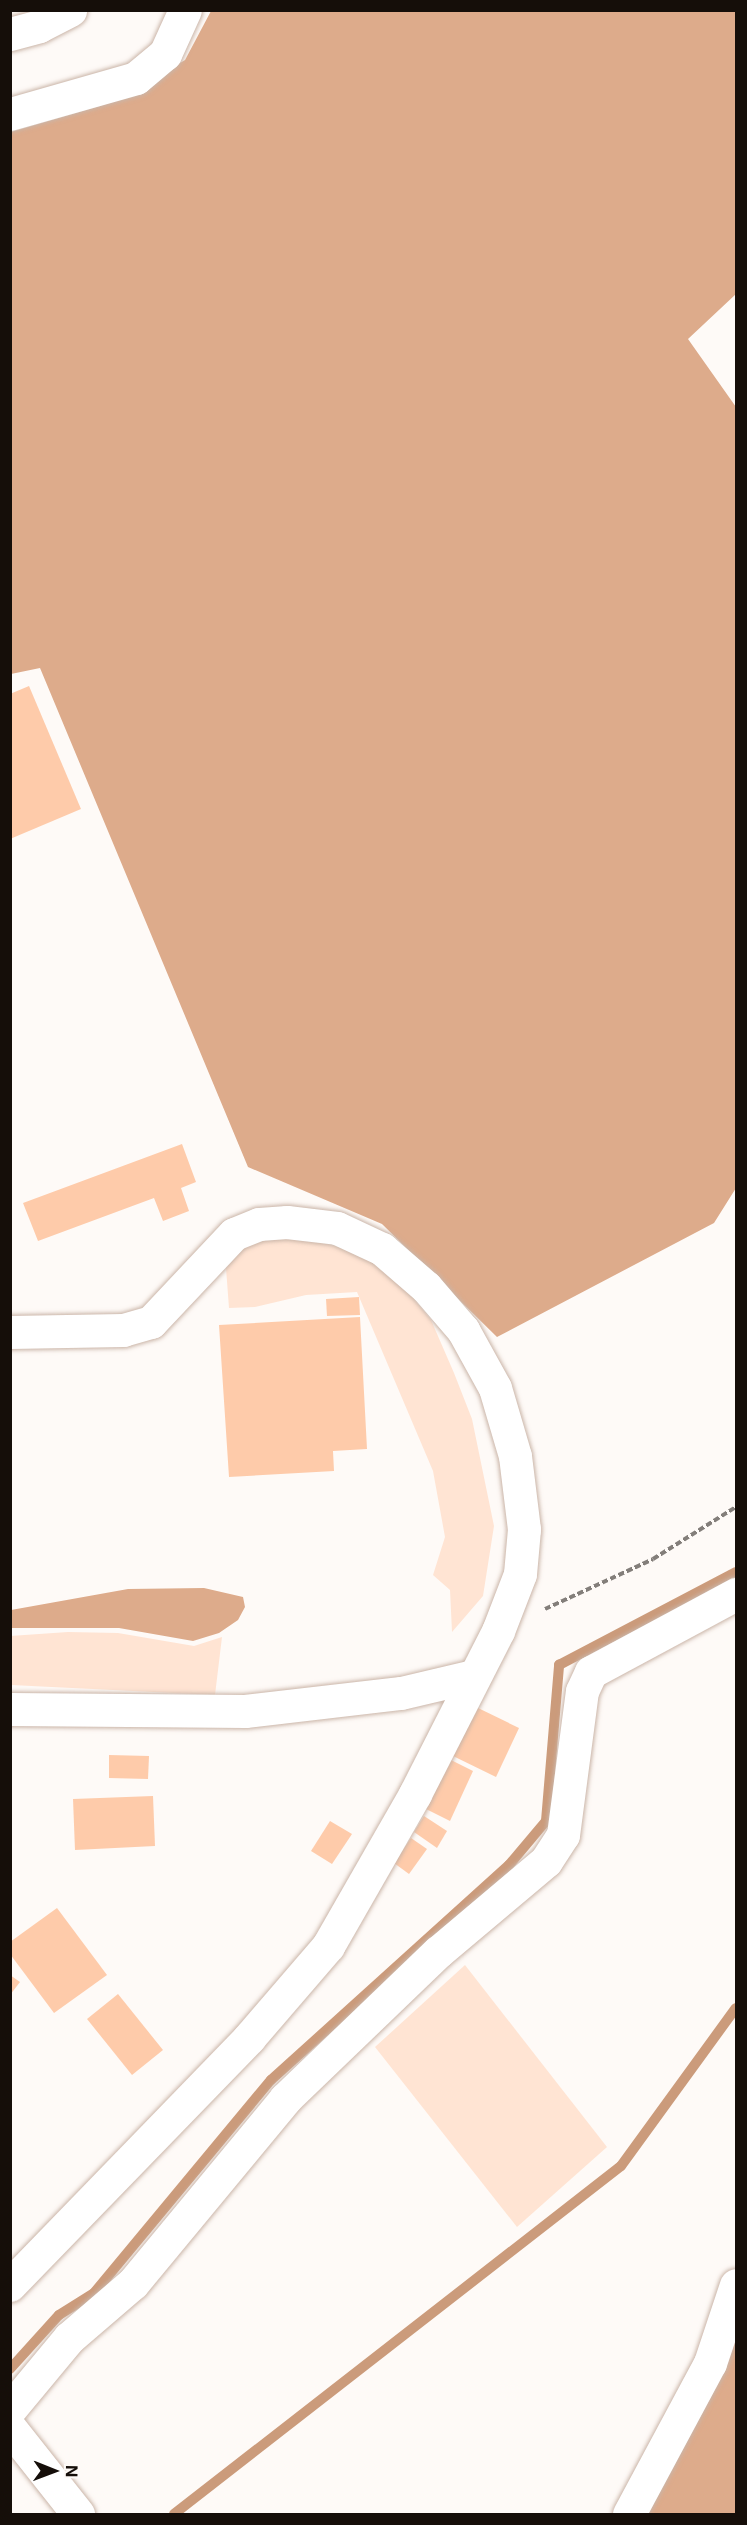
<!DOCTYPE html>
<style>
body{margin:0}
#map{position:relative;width:747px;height:2525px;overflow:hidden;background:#fefaf7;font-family:Inter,sans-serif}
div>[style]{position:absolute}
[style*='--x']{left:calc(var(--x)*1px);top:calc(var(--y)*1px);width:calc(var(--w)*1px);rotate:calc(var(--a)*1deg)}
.green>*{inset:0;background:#ffe4d3}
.forest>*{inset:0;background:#ddab8b}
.stream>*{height:10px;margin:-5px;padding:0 5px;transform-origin:5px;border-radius:5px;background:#cb9b7b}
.building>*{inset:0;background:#fecbaa}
.path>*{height:4px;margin-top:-2px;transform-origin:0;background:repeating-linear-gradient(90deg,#837e7a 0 6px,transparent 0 9px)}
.roads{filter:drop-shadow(0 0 2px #cab5a8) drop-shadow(0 0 2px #cab5a8)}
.minor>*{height:33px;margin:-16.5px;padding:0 16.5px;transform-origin:16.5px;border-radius:16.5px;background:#fff}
span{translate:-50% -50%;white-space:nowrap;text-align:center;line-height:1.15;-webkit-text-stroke:5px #fefaf7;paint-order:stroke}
.frame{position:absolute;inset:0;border:12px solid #150e09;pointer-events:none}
.north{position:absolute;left:24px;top:2441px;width:60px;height:60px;-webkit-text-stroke:4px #fefaf7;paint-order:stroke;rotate:91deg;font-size:16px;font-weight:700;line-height:24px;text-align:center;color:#150e09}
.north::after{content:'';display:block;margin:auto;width:21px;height:27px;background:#150e09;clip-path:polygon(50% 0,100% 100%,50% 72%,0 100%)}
</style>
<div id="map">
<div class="green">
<div style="clip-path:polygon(290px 1235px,359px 1252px,403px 1286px,431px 1320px,454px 1373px,472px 1419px,494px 1526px,483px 1596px,452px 1632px,450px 1590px,433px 1575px,445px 1537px,433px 1471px,357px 1292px,306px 1295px,255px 1307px,229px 1308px,226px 1268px,247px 1244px)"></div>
<div style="clip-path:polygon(68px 1632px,118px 1633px,194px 1646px,222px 1637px,215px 1695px,11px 1685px,10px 1636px)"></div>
<div style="clip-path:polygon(465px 1965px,607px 2147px,517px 2227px,375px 2047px)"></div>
</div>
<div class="forest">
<div style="clip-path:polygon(211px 11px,736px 11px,736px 294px,688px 339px,736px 407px,736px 1188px,714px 1223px,497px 1337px,382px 1224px,248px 1167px,40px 668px,11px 674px,11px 132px,100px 106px,138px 89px,185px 60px)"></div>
<div style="clip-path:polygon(204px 1588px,243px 1597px,245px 1607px,238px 1620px,219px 1633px,193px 1641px,119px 1628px,11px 1628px,11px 1610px,128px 1589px)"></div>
<div style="clip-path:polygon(736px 2309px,736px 2514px,635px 2514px)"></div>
</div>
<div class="stream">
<div style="--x:10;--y:2369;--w:73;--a:-47.8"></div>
<div style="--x:59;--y:2315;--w:41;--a:-32.2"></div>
<div style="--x:94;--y:2293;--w:277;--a:-50.3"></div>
<div style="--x:271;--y:2080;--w:321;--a:-42.1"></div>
<div style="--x:509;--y:1865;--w:57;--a:-49.9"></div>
<div style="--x:546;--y:1821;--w:157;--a:-85.2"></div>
<div style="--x:559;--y:1665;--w:200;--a:-27.7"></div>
<div style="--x:174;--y:2514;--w:566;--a:-37.9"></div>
<div style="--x:621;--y:2166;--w:195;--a:-54"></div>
</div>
<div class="building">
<div style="clip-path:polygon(29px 686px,81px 809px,10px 839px,10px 694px)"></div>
<div style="clip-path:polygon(182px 1144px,196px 1182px,181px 1188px,189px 1211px,163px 1221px,154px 1198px,38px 1241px,23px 1203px)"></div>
<div style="clip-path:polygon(359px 1297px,360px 1315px,327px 1316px,326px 1299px)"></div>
<div style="clip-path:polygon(360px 1317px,367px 1449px,333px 1451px,334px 1471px,229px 1477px,219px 1325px)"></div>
<div style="clip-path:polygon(476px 1707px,519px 1728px,496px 1777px,453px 1756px)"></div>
<div style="clip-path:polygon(109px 1755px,149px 1756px,148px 1779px,109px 1778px)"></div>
<div style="clip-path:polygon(447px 1758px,473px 1771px,450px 1821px,424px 1808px)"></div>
<div style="clip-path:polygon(153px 1796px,155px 1846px,75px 1850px,73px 1799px)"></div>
<div style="clip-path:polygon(424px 1816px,447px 1831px,437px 1848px,414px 1832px)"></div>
<div style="clip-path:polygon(330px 1821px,352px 1834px,332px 1864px,311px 1851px)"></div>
<div style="clip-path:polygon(411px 1838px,427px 1849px,409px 1874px,394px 1863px)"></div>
<div style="clip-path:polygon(57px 1908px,107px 1975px,54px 2013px,10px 1954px,10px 1942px)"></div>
<div style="clip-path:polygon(10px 1975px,20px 1982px,10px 1995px)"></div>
<div style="clip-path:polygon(118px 1994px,163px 2050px,132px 2075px,87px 2019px)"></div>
</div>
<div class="path">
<div style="--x:545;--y:1609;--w:119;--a:-24.8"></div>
<div style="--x:653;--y:1559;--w:98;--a:-32.1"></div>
</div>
<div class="roads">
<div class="minor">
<div style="--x:10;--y:34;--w:30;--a:-15"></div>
<div style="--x:39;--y:26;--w:35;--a:-27"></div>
<div style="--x:10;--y:114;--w:131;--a:-15.9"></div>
<div style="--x:136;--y:78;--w:38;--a:-40"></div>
<div style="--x:165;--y:54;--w:48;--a:-65.6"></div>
<div style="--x:10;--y:1332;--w:113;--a:-1"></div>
<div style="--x:123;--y:1330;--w:29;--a:-16"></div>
<div style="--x:151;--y:1322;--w:121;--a:-46.7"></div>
<div style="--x:234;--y:1234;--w:27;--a:-22"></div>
<div style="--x:259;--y:1224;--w:28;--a:-4"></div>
<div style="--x:287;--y:1222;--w:50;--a:6.8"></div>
<div style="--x:337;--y:1228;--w:50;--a:25"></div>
<div style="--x:382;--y:1249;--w:58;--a:40.8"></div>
<div style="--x:426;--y:1287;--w:57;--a:49.3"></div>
<div style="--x:463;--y:1330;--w:66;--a:61.1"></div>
<div style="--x:495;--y:1388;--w:71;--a:73.6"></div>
<div style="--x:515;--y:1456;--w:74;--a:83"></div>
<div style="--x:524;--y:1529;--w:45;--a:95.1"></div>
<div style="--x:520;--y:1574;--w:61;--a:111.1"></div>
<div style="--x:498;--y:1631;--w:183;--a:117"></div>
<div style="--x:415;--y:1794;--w:175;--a:119.8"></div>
<div style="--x:328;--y:1946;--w:121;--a:130.7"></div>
<div style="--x:249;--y:2038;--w:344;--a:134.1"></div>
<div style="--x:10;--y:1709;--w:235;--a:0.5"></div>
<div style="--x:245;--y:1711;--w:157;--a:-6.6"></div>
<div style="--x:401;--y:1693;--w:74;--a:-13.3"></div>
<div style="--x:10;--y:2409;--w:92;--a:-50.3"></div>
<div style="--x:69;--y:2338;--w:84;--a:-40.7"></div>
<div style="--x:133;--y:2283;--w:239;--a:-50.4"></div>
<div style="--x:285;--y:2099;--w:212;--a:-43.9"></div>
<div style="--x:438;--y:1952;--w:141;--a:-40.1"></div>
<div style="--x:546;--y:1861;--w:31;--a:-57"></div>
<div style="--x:563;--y:1835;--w:145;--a:-82.5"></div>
<div style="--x:582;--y:1691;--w:21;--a:-65"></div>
<div style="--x:591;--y:1672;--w:165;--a:-28.3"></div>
<div style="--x:10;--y:2428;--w:110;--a:51.7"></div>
<div style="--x:629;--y:2514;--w:171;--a:-61.8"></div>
<div style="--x:710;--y:2363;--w:82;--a:-71.6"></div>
</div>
</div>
<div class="frame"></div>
<div class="north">N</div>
</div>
